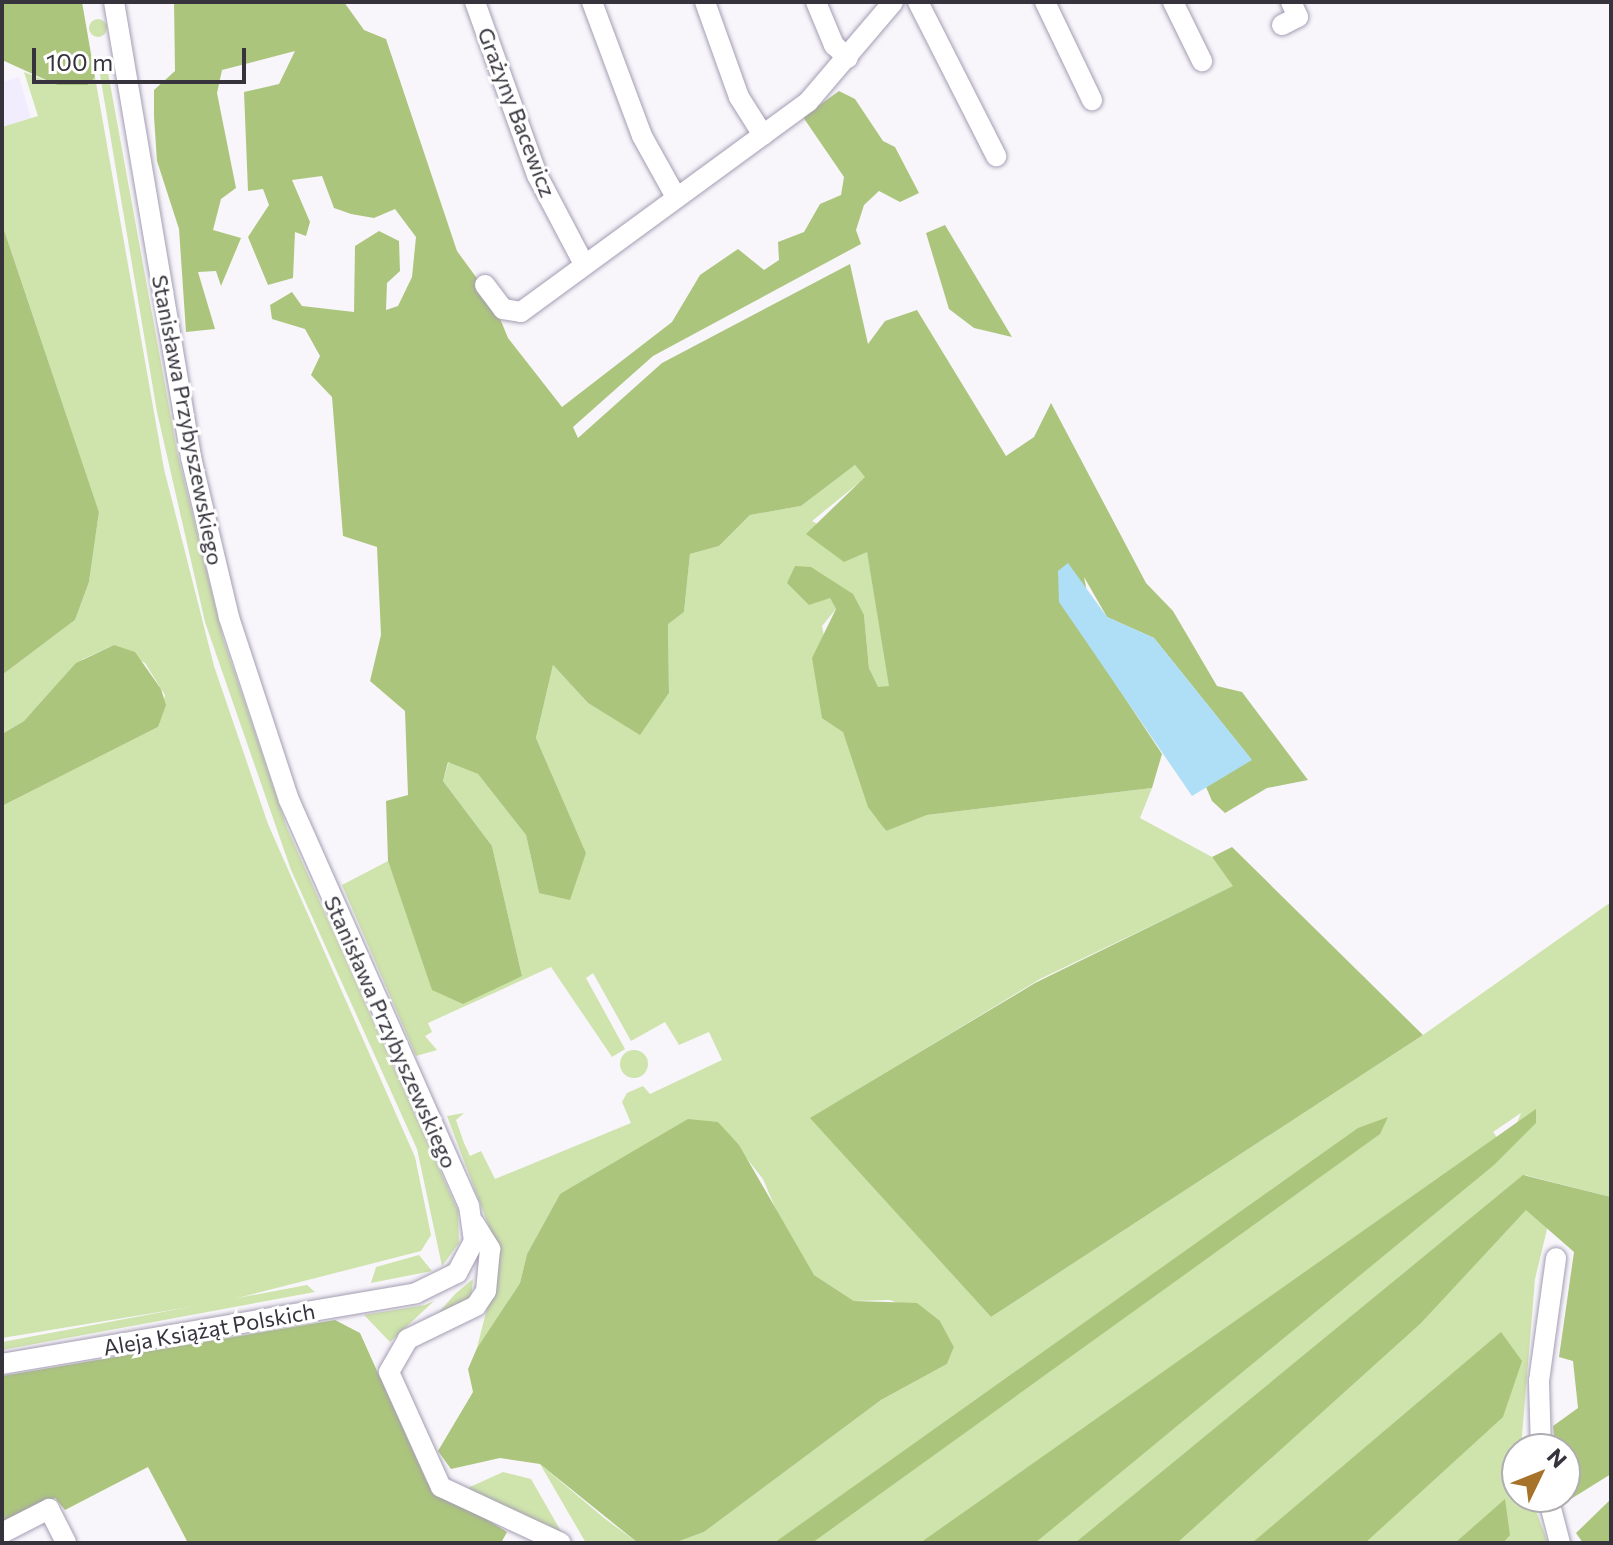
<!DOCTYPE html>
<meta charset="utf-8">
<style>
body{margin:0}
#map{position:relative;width:1613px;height:1545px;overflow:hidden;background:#f8f6fb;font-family:Commissioner,sans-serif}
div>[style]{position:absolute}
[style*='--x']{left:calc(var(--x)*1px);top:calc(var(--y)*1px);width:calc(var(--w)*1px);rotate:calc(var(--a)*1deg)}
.built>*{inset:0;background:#f2ecff}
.green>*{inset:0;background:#cfe3ac}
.round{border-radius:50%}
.forest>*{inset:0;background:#acc57d}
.water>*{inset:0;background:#afdff6}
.roads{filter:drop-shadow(0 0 2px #a49db3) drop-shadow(0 0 2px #a49db3)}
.minor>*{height:20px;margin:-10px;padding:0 10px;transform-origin:10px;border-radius:10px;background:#fff}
span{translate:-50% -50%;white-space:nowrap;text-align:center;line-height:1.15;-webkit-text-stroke:6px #fff;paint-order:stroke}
.street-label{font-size:22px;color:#36333c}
.frame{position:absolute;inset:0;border:4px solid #36333c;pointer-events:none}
.north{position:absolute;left:1501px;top:1433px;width:80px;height:80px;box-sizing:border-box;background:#fff;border:2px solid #afadb1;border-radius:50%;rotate:47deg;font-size:22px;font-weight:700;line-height:32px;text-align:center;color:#36333c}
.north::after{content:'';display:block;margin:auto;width:28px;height:36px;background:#a7732b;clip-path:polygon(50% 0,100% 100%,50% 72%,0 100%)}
.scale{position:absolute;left:32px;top:48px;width:214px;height:36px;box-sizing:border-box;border:4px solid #36333c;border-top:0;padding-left:10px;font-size:24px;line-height:28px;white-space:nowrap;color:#36333c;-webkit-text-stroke:6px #fff;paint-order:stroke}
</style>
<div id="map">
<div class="built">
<div style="clip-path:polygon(19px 77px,31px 118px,2px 127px,2px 82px)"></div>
</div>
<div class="green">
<div class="round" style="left:89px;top:19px;width:18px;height:18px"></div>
<div style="clip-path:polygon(107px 67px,178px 456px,223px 638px,287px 828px,458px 1211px,459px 1243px,442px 1266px,417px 1149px,291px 870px,205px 622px,157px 412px,99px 69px)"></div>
<div style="clip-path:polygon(24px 72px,57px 85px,88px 85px,95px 77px,164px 469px,214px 666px,268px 824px,415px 1157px,431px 1235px,421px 1251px,226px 1301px,2px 1338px,2px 806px,158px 727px,165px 695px,145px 663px,114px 645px,83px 659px,24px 721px,2px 734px,2px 675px,75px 620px,89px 582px,99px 512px,2px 224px,2px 127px,38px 116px)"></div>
<div style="clip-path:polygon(evenodd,855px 465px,866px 477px,812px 521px,867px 551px,890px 686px,878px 688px,869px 668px,864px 615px,830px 598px,836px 609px,822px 626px,843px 732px,885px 831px,927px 815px,1152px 788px,1140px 818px,1212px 857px,1234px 886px,1040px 979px,811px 1118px,991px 1317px,1423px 1035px,1611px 902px,1611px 1197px,1525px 1175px,1551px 1213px,1535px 1279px,1517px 1497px,1531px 1497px,1548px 1543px,674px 1543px,704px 1532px,881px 1400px,947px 1364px,954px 1347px,940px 1321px,890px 1300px,854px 1301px,814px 1275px,793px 1250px,763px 1179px,718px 1122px,560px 1194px,527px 1254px,520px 1283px,477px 1348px,500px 1256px,447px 1116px,464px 1113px,456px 1120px,464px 1143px,470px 1156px,481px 1151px,495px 1179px,631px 1123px,622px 1102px,627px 1093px,643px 1086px,650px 1094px,722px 1060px,709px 1032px,679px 1045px,665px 1022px,631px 1041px,593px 973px,586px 978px,625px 1049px,612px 1057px,551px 967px,428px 1023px,432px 1032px,425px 1036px,437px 1050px,416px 1056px,342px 885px,388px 861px,433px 990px,522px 976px,492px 846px,443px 781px,449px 761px,478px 774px,526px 835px,539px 893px,586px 853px,536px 738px,553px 665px,588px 703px,640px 734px,669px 693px,668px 623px,684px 612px,690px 554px,719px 546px,750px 515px,801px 506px,855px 465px,1521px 1113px,1506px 1150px,1493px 1132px,1521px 1113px)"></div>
<div class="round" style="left:620px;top:1050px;width:28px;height:28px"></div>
<div style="clip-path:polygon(419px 1255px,432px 1271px,371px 1283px,376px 1267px)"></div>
<div style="clip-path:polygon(473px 1279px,471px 1299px,434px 1318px,455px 1294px)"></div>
<div style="clip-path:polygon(307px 1285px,315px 1292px,2px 1350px,2px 1342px)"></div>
<div style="clip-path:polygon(434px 1301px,390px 1342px,364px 1315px,425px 1305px)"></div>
<div style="clip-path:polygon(540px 1464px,604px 1518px,638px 1543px,586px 1543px)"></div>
<div style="clip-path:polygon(503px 1472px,531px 1479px,562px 1533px,459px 1492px)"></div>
</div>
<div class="forest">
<div style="clip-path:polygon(2px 2px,82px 2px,95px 77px,88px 85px,57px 85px,2px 60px)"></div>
<div style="clip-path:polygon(174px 2px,344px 2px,364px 30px,386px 39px,457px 251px,492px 299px,508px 338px,562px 407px,672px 322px,700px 275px,738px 249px,764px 270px,779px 260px,778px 242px,804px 232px,820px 204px,841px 195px,844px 177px,803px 117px,839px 91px,855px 99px,883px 141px,895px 147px,919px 193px,900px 202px,879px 191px,864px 205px,856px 230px,861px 244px,653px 356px,573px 427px,578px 438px,662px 363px,850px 264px,868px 344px,885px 321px,917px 310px,1006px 456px,1034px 437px,1051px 403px,1146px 583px,1173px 611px,1217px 686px,1242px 692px,1308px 780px,1267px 788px,1225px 813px,1212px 801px,1206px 787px,1251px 759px,1154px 638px,1107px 617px,1084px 577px,1101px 662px,1162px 754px,1152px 788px,927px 815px,886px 831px,868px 807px,843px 732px,822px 718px,812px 658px,836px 609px,830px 598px,809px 605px,787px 583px,795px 566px,811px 567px,853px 594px,864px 615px,869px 668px,878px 687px,889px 686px,867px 552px,844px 562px,806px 534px,865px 477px,855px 465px,801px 506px,750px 515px,719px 546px,690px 554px,684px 612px,668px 624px,669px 693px,640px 735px,588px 703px,553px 665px,536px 738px,586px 853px,570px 900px,539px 893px,526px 835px,478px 774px,448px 762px,443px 781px,492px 846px,522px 976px,463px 1004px,432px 990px,388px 861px,386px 801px,408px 795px,405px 711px,370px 681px,381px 635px,377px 547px,343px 536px,332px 397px,311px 375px,320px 356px,305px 329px,272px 319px,270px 305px,292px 292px,302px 306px,354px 312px,355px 246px,379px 231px,399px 241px,400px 271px,387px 283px,386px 310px,398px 306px,412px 277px,416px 237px,395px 209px,374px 218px,351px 214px,334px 208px,322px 176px,292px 180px,310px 222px,306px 236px,295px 232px,293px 278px,268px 285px,248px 237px,269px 205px,263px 189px,248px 191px,244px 92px,279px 84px,295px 51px,222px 70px,217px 93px,236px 188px,221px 199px,213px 230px,241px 238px,221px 286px,216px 271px,198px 272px,215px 329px,186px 332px,179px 229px,157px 161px,154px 117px,154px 90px,175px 71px)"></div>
<div style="clip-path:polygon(2px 224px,99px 512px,89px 582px,75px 620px,2px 675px)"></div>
<div style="clip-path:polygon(945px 225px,1012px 337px,974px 328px,949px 309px,926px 233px)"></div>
<div style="clip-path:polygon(114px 645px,135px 652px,161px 689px,166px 705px,158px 727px,2px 806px,2px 734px,24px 721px,76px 663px)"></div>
<div style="clip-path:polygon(1232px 847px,1423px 1035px,991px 1317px,810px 1118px,1035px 983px,1233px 886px,1212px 857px)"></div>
<div style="clip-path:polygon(1536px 1109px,1536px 1123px,1494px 1165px,1035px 1543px,920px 1543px)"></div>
<div style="clip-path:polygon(1388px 1117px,1380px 1134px,812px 1543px,774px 1543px,1358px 1128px)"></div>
<div style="clip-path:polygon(688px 1119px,718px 1122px,739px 1145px,814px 1275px,854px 1301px,917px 1303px,940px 1321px,954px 1347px,947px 1364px,881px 1400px,704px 1532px,674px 1543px,638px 1543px,540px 1464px,500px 1458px,451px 1469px,438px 1451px,473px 1392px,468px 1369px,477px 1348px,520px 1283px,527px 1254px,560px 1194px)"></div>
<div style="clip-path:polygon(1523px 1175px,1611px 1197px,1611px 1474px,1566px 1502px,1565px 1449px,1555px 1449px,1553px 1426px,1578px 1408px,1573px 1361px,1559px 1357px,1574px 1252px,1526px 1210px,1421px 1323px,1177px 1543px,1075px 1543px)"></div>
<div style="clip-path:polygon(335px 1320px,360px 1333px,427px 1482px,507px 1532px,501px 1543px,188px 1543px,148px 1467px,65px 1510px,55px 1498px,2px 1525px,2px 1376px)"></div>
<div style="clip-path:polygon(1501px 1332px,1522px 1361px,1503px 1417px,1365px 1543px,1252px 1543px)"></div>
<div style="clip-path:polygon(1505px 1499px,1510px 1535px,1503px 1543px,1455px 1543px)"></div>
<div style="clip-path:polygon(1611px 1499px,1611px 1543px,1583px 1543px,1576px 1533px)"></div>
</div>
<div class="water">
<div style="clip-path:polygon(1068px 563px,1107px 617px,1154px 638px,1252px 760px,1192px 796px,1059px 602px,1058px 571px)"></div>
</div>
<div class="roads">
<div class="minor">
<div style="--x:475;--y:2;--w:184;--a:70.3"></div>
<div style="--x:537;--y:175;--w:101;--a:62.2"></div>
<div style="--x:592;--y:2;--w:143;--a:69.5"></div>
<div style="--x:642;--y:136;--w:70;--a:60.9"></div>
<div style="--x:705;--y:2;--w:101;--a:70.3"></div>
<div style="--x:739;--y:97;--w:45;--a:57.7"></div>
<div style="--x:816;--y:2;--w:47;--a:67.3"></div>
<div style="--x:834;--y:45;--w:19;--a:43"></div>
<div style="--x:918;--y:2;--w:173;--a:63.1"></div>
<div style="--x:1045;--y:2;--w:109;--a:64.4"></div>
<div style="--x:1173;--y:2;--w:66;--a:63.8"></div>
<div style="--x:1282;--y:25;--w:18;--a:-27"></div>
<div style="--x:1298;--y:17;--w:17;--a:-115"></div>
<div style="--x:485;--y:285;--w:30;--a:53"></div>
<div style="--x:503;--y:309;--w:18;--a:9"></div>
<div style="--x:521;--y:312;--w:356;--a:-36.2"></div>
<div style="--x:808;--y:102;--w:131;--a:-49.6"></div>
<div style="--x:474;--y:1223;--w:31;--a:58"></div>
<div style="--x:490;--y:1249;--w:42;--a:95.4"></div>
<div style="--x:486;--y:1291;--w:18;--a:124"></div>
<div style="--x:476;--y:1306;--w:76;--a:154.1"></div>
<div style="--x:408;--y:1339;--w:38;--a:120"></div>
<div style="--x:389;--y:1372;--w:126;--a:65.7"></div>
<div style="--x:441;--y:1487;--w:132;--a:25"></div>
<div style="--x:2;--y:1364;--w:420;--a:-9.7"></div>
<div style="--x:416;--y:1293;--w:46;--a:-26"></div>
<div style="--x:457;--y:1273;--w:36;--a:-62"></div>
<div style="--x:474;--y:1241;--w:35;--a:-98"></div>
<div style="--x:469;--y:1206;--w:444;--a:-113.9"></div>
<div style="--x:289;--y:800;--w:193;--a:-108.2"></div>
<div style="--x:229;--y:617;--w:164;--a:-103.4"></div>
<div style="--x:191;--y:457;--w:461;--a:-99.6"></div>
<div style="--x:1541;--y:1449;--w:68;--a:-91.7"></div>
<div style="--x:1539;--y:1381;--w:124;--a:-82.1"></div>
<div style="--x:1548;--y:1497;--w:48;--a:75.4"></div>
<div style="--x:2;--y:1533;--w:53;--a:-27.1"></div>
<div style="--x:49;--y:1509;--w:38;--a:63"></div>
</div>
</div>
<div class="street-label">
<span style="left:517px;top:112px;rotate:69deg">Grażyny Bacewicz</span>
<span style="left:188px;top:420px;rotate:79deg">Stanisława Przybyszewskiego</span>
<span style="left:391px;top:1032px;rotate:66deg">Stanisława Przybyszewskiego</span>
<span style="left:209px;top:1329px;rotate:-10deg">Aleja Książąt Polskich</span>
</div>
<div class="frame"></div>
<div class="north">N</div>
<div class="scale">100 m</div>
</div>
